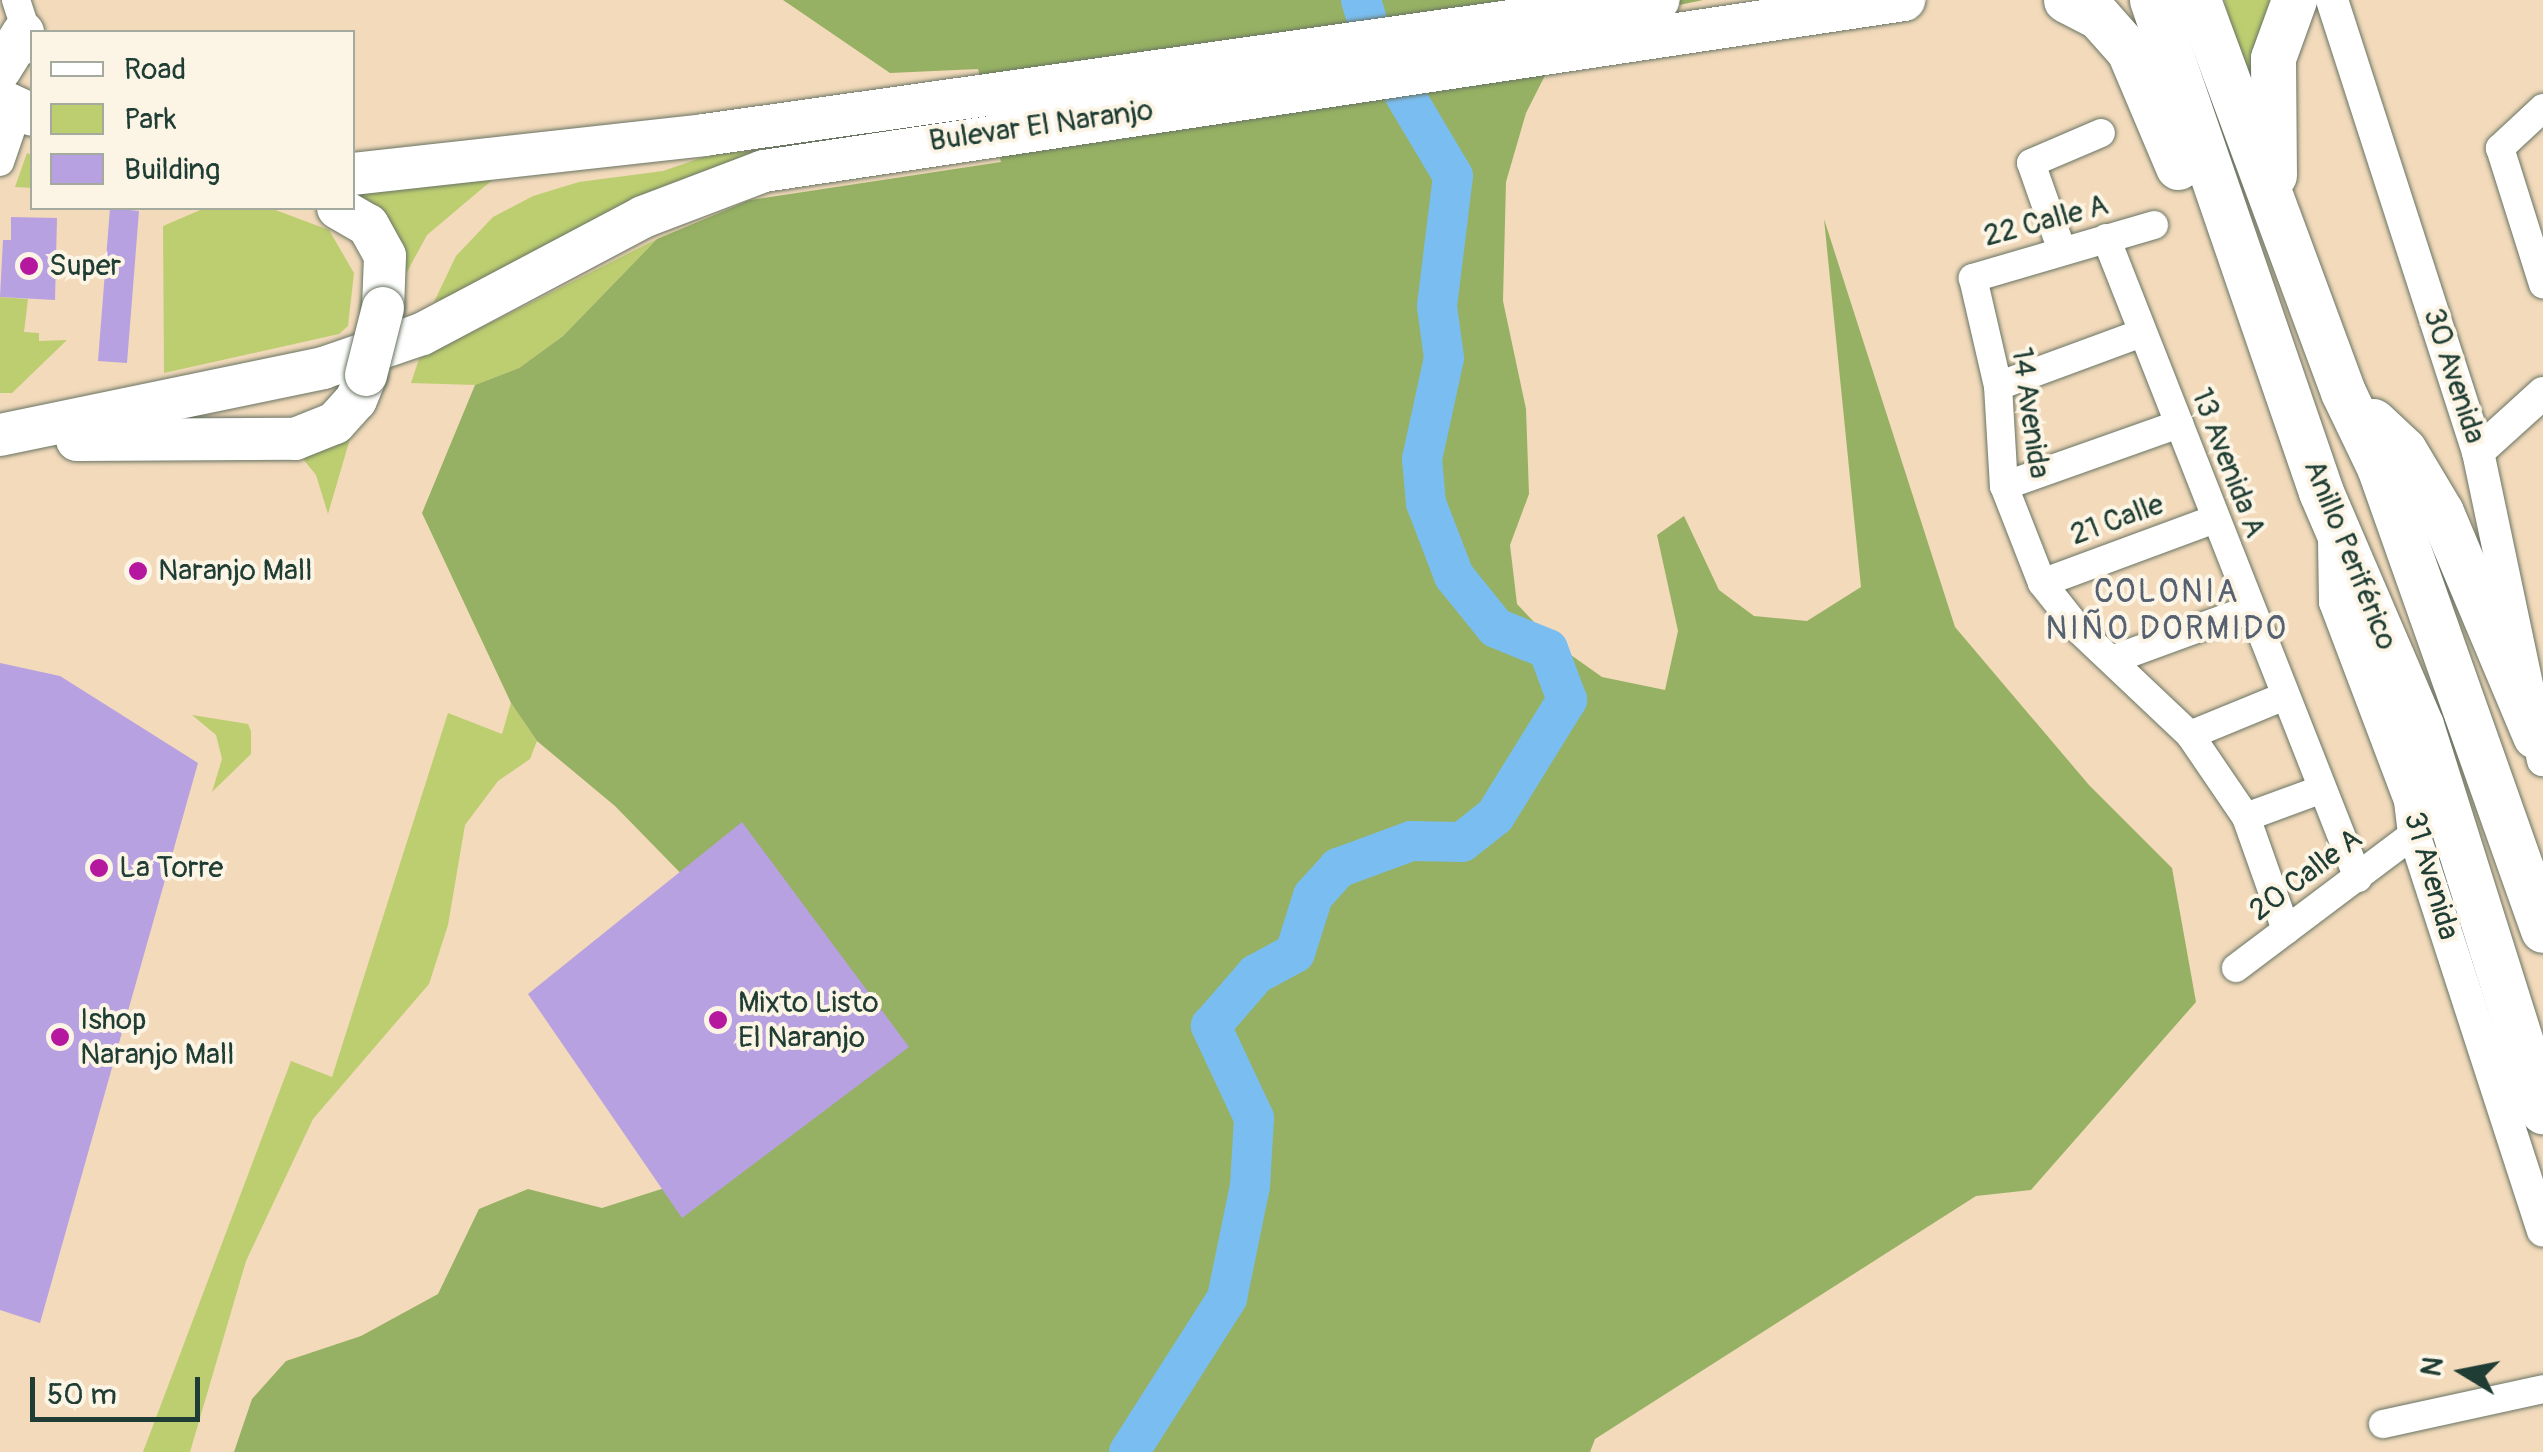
<!DOCTYPE html>
<meta charset="utf-8">
<style>
body{margin:0}
#map{position:relative;width:2543px;height:1452px;overflow:hidden;background:#f2dabb;font-family:Pangolin,sans-serif}
div>[style]{position:absolute}
[style*='--x']{left:calc(var(--x)*1px);top:calc(var(--y)*1px);width:calc(var(--w)*1px);rotate:calc(var(--a)*1deg)}
.green>*{inset:0;background:#bdce71}
.forest>*{inset:0;background:#96b163}
.river>*{height:40px;margin:-20px;padding:0 20px;transform-origin:20px;border-radius:20px;background:#7abef1}
.building>*{inset:0;background:#b8a1e1}
.roads{filter:drop-shadow(0 0 2px #697463) drop-shadow(0 0 2px #697463)}
.minor>*{height:28px;margin:-14px;padding:0 14px;transform-origin:14px;border-radius:14px;background:#fff}
.tertiary>*{height:32px;margin:-16px;padding:0 16px;transform-origin:16px;border-radius:16px;background:#fff}
.primary>*{height:42px;margin:-21px;padding:0 21px;transform-origin:21px;border-radius:21px;background:#fff}
.trunk>*{height:45px;margin:-22.5px;padding:0 22.5px;transform-origin:22.5px;border-radius:22.5px;background:#fff}
.bridges{filter:drop-shadow(0 0 2px #697463) drop-shadow(0 0 2px #697463)}
.primary-bridge>*{height:42px;margin:-21px;padding:0 21px;transform-origin:21px;border-radius:21px;background:#fff}
.dots>*{width:28px;height:28px;translate:-50% -50%;box-sizing:border-box;border:5px solid #fcf5e5;border-radius:50%}
span{translate:-50% -50%;white-space:nowrap;text-align:center;line-height:1.15;-webkit-text-stroke:8px #fcf5e5;paint-order:stroke}
.street-label{font-size:30px;color:#1f3d34}
.poi-label{font-size:30px;color:#1f3d34}
.left{translate:0 -50%;text-align:left}
.neighbourhood-label{font-size:32px;color:#556071;letter-spacing:2.5px}
.legend{position:absolute;left:30px;top:30px;width:325px;height:180px;box-sizing:border-box;background:#fcf5e5;border:2px solid #a4ab9e;margin:0;padding:12px 18px;list-style:none;font-size:30px;color:#1f3d34}
.legend li{display:flex;align-items:center;gap:20px;height:50px}
.legend b{width:50px;border:2px solid #a4ab9e}
.north{position:absolute;left:2413px;top:1322px;width:100px;height:100px;-webkit-text-stroke:8px #fcf5e5;paint-order:stroke;rotate:280deg;font-size:28px;font-weight:700;line-height:40px;text-align:center;color:#1f3d34}
.north::after{content:'';display:block;margin:auto;width:35px;height:45px;background:#1f3d34;clip-path:polygon(50% 0,100% 100%,50% 72%,0 100%)}
.scale{position:absolute;left:30px;top:1377px;width:170px;height:45px;box-sizing:border-box;border:5px solid #1f3d34;border-top:0;padding-left:12px;font-size:30px;line-height:35px;white-space:nowrap;color:#1f3d34;-webkit-text-stroke:8px #fcf5e5;paint-order:stroke}
</style>
<div id="map">
<div class="green">
<div style="clip-path:polygon(2224px 0,2273px 0,2256px 116px)"></div>
<div style="clip-path:polygon(814px 145px,491px 281px,434px 302px,456px 256px,493px 217px,533px 196px,579px 182px,663px 171px,712px 154px)"></div>
<div style="clip-path:polygon(27px 153px,32px 155px,32px 188px,15px 187px)"></div>
<div style="clip-path:polygon(497px 176px,427px 235px,401px 283px,353px 201px,353px 188px)"></div>
<div style="clip-path:polygon(205px 208px,270px 208px,329px 230px,354px 273px,348px 326px,339px 334px,164px 373px,163px 226px)"></div>
<div style="clip-path:polygon(657px 239px,563px 336px,519px 368px,475px 385px,411px 383px,419px 359px)"></div>
<div style="clip-path:polygon(0 297px,28px 299px,24px 332px,39px 333px,39px 341px,67px 340px,12px 393px,0 393px)"></div>
<div style="clip-path:polygon(361px 401px,328px 514px,316px 475px,299px 454px)"></div>
<div style="clip-path:polygon(511px 703px,537px 741px,530px 759px,498px 781px,465px 825px,448px 925px,429px 984px,313px 1119px,246px 1261px,190px 1452px,143px 1452px,291px 1061px,332px 1077px,448px 713px,502px 734px)"></div>
<div style="clip-path:polygon(192px 715px,248px 724px,251px 731px,251px 754px,212px 792px,222px 759px,216px 735px)"></div>
</div>
<div class="forest">
<div style="clip-path:polygon(783px 0,1703px 0,1569px 28px,1526px 113px,1506px 182px,1503px 301px,1526px 409px,1529px 494px,1510px 545px,1517px 604px,1554px 643px,1602px 677px,1665px 690px,1678px 631px,1657px 535px,1684px 516px,1719px 590px,1754px 616px,1807px 621px,1861px 587px,1824px 219px,1955px 627px,2089px 785px,2172px 868px,2196px 1002px,2031px 1190px,1976px 1196px,1595px 1439px,1590px 1452px,234px 1452px,252px 1399px,286px 1361px,361px 1336px,438px 1294px,479px 1209px,528px 1189px,602px 1208px,674px 1185px,740px 934px,615px 806px,537px 741px,511px 703px,422px 513px,475px 385px,519px 368px,563px 336px,657px 239px,750px 200px,1001px 162px,978px 69px,890px 73px)"></div>
</div>
<div class="river">
<div style="--x:1129;--y:1452;--w:183;--a:-57.5"></div>
<div style="--x:1227;--y:1298;--w:114;--a:-78.4"></div>
<div style="--x:1250;--y:1186;--w:68;--a:-86.6"></div>
<div style="--x:1254;--y:1118;--w:102;--a:-115.1"></div>
<div style="--x:1211;--y:1026;--w:69;--a:-49.1"></div>
<div style="--x:1256;--y:974;--w:44;--a:-28.3"></div>
<div style="--x:1295;--y:953;--w:60;--a:-72.5"></div>
<div style="--x:1313;--y:896;--w:38;--a:-48"></div>
<div style="--x:1338;--y:868;--w:78;--a:-20.3"></div>
<div style="--x:1411;--y:841;--w:51;--a:1.1"></div>
<div style="--x:1462;--y:842;--w:42;--a:-38.2"></div>
<div style="--x:1495;--y:816;--w:137;--a:-58.2"></div>
<div style="--x:1567;--y:700;--w:54;--a:-110.4"></div>
<div style="--x:1548;--y:649;--w:56;--a:-158"></div>
<div style="--x:1496;--y:628;--w:67;--a:-128.9"></div>
<div style="--x:1454;--y:576;--w:78;--a:-111"></div>
<div style="--x:1426;--y:503;--w:44;--a:-95.2"></div>
<div style="--x:1422;--y:459;--w:103;--a:-77.7"></div>
<div style="--x:1444;--y:358;--w:52;--a:-97.7"></div>
<div style="--x:1437;--y:306;--w:131;--a:-83"></div>
<div style="--x:1453;--y:176;--w:157;--a:-120.7"></div>
<div style="--x:1373;--y:41;--w:43;--a:-106.3"></div>
</div>
<div class="building">
<div style="clip-path:polygon(110px 208px,139px 211px,127px 363px,98px 361px)"></div>
<div style="clip-path:polygon(11px 217px,57px 218px,55px 300px,0 297px,3px 240px,11px 240px)"></div>
<div style="clip-path:polygon(0 663px,60px 676px,198px 763px,40px 1323px,0 1310px)"></div>
<div style="clip-path:polygon(742px 822px,909px 1047px,682px 1218px,528px 994px)"></div>
</div>
<div class="roads">
<div class="minor">
<div style="--x:16;--y:0;--w:52;--a:71.9"></div>
<div style="--x:2543;--y:108;--w:59;--a:137.1"></div>
<div style="--x:2500;--y:148;--w:143;--a:72.5"></div>
<div style="--x:0;--y:162;--w:56;--a:-71.2"></div>
<div style="--x:2154;--y:225;--w:189;--a:163.7"></div>
<div style="--x:1973;--y:278;--w:111;--a:77"></div>
<div style="--x:1998;--y:386;--w:100;--a:86.6"></div>
<div style="--x:2004;--y:486;--w:104;--a:68.6"></div>
<div style="--x:2042;--y:583;--w:61;--a:51.6"></div>
<div style="--x:2080;--y:631;--w:151;--a:43.4"></div>
<div style="--x:2190;--y:735;--w:99;--a:55.7"></div>
<div style="--x:2246;--y:817;--w:120;--a:70.5"></div>
<div style="--x:2106;--y:238;--w:688;--a:68.51"></div>
<div style="--x:2061;--y:248;--w:90;--a:-109.4"></div>
<div style="--x:2031;--y:163;--w:76;--a:-23.2"></div>
<div style="--x:1998;--y:386;--w:150;--a:-20.2"></div>
<div style="--x:2004;--y:486;--w:186;--a:-19.5"></div>
<div style="--x:2042;--y:583;--w:184;--a:-20.3"></div>
<div style="--x:2114;--y:659;--w:146;--a:-20.1"></div>
<div style="--x:2190;--y:735;--w:103;--a:-22.3"></div>
<div style="--x:2246;--y:817;--w:81;--a:-20.2"></div>
<div style="--x:2236;--y:968;--w:223;--a:-37"></div>
<div style="--x:2383;--y:1424;--w:164;--a:-12.3"></div>
</div>
<div class="tertiary">
<div style="--x:2332;--y:0;--w:475;--a:72.1"></div>
<div style="--x:2478;--y:452;--w:315;--a:78.1"></div>
<div style="--x:2478;--y:452;--w:88;--a:-42.2"></div>
<div style="--x:2334;--y:540;--w:62;--a:89.1"></div>
<div style="--x:2335;--y:602;--w:213;--a:69.3"></div>
<div style="--x:2410;--y:801;--w:33;--a:83"></div>
<div style="--x:2414;--y:834;--w:417;--a:72"></div>
</div>
<div class="primary">
<div style="--x:0;--y:70;--w:44;--a:-58.1"></div>
<div style="--x:0;--y:100;--w:35;--a:25"></div>
<div style="--x:352;--y:174;--w:354;--a:-6.3"></div>
<div style="--x:704;--y:135;--w:964;--a:-8.05"></div>
<div style="--x:338;--y:208;--w:34;--a:30"></div>
<div style="--x:368;--y:225;--w:35;--a:61"></div>
<div style="--x:385;--y:256;--w:52;--a:92.2"></div>
<div style="--x:0;--y:435;--w:330;--a:-11.7"></div>
<div style="--x:323;--y:368;--w:105;--a:-19"></div>
<div style="--x:422;--y:334;--w:250;--a:-27.9"></div>
<div style="--x:643;--y:217;--w:129;--a:-20.8"></div>
<div style="--x:764;--y:171;--w:1153;--a:-8.53"></div>
<div style="--x:77;--y:440;--w:218;--a:-0.3"></div>
<div style="--x:295;--y:439;--w:43;--a:-21.8"></div>
<div style="--x:335;--y:423;--w:31;--a:-48"></div>
<div style="--x:356;--y:400;--w:27;--a:-68"></div>
</div>
<div class="trunk">
<div style="--x:2066;--y:0;--w:36;--a:27"></div>
<div style="--x:2098;--y:16;--w:47;--a:48.5"></div>
<div style="--x:2129;--y:51;--w:126;--a:67.1"></div>
<div style="--x:2152;--y:0;--w:520;--a:71.04"></div>
<div style="--x:2321;--y:492;--w:254;--a:66.8"></div>
<div style="--x:2421;--y:725;--w:405;--a:72.5"></div>
<div style="--x:2198;--y:0;--w:418;--a:69.7"></div>
<div style="--x:2343;--y:392;--w:83;--a:64.4"></div>
<div style="--x:2379;--y:467;--w:491;--a:70.5"></div>
<div style="--x:2274;--y:175;--w:117;--a:-90.5"></div>
<div style="--x:2273;--y:58;--w:62;--a:-70.1"></div>
<div style="--x:2373;--y:421;--w:42;--a:43.1"></div>
<div style="--x:2404;--y:450;--w:72;--a:59.2"></div>
<div style="--x:2441;--y:512;--w:243;--a:67.2"></div>
</div>
</div>
<div class="bridges">
<div class="primary-bridge">
<div style="--x:366;--y:375;--w:69;--a:-75.8"></div>
</div>
</div>
<div class="dots">
<div style="left:29px;top:266px;background:#b5179e"></div>
<div style="left:138px;top:571px;background:#b5179e"></div>
<div style="left:99px;top:868px;background:#b5179e"></div>
<div style="left:718px;top:1020px;background:#b5179e"></div>
<div style="left:60px;top:1037px;background:#b5179e"></div>
</div>
<div class="street-label">
<span style="left:1041px;top:126px;rotate:-8deg">Bulevar El Naranjo</span>
<span style="left:2046px;top:221px;rotate:-15deg">22 Calle A</span>
<span style="left:2454px;top:376px;rotate:72deg">30 Avenida</span>
<span style="left:2030px;top:413px;rotate:82deg">14 Avenida</span>
<span style="left:2228px;top:463px;rotate:69deg">13 Avenida A</span>
<span style="left:2117px;top:520px;rotate:-20deg">21 Calle</span>
<span style="left:2350px;top:555px;rotate:68deg">Anillo Periférico</span>
<span style="left:2306px;top:875px;rotate:-37deg">20 Calle A</span>
<span style="left:2431px;top:876px;rotate:74deg">31 Avenida</span>
</div>
<div class="poi-label">
<span class="left" style="left:49px;top:266px">Super</span>
<span class="left" style="left:158px;top:571px">Naranjo Mall</span>
<span class="left" style="left:119px;top:868px">La Torre</span>
<span class="left" style="left:738px;top:1020px">Mixto Listo<br>El Naranjo</span>
<span class="left" style="left:80px;top:1037px">Ishop<br>Naranjo Mall</span>
</div>
<div class="neighbourhood-label">
<span style="left:2167px;top:611px">COLONIA<br>NIÑO DORMIDO</span>
</div>
<ul class="legend">
<li><b style="height:12px;background:#fff"></b>Road</li>
<li><b style="height:28px;background:#bdce71"></b>Park</li>
<li><b style="height:28px;background:#b8a1e1"></b>Building</li>
</ul>
<div class="north">N</div>
<div class="scale">50 m</div>
</div>
